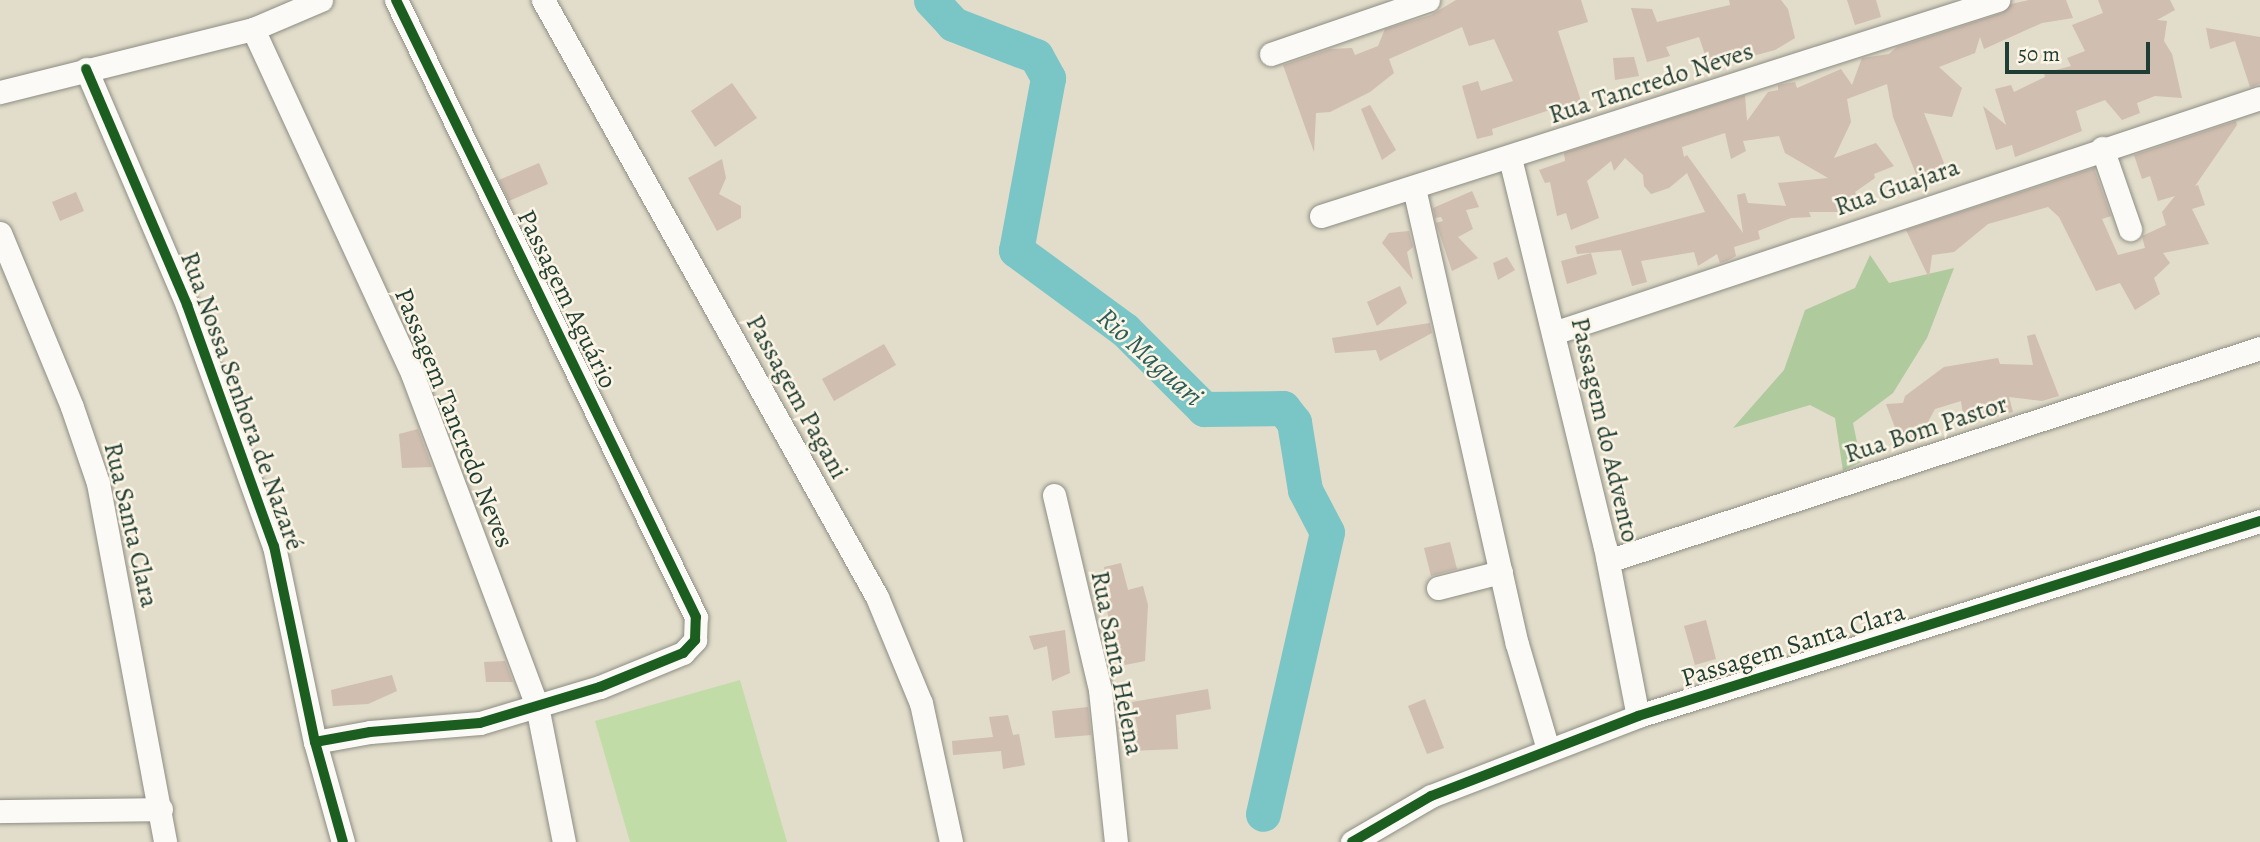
<!DOCTYPE html>
<meta charset="utf-8">
<style>
body{margin:0}
#map{position:relative;width:2260px;height:842px;overflow:hidden;background:#e2dcca;font-family:Alegreya,serif}
div>[style]{position:absolute}
[style*='--x']{left:calc(var(--x)*1px);top:calc(var(--y)*1px);width:calc(var(--w)*1px);rotate:calc(var(--a)*1deg)}
.green>*{inset:0;background:#c2dca8}
.forest>*{inset:0;background:#afca9d}
.river>*{height:35px;margin:-17.5px;padding:0 17.5px;transform-origin:17.5px;border-radius:17.5px;background:#7ac5c6}
.building>*{inset:0;background:#d0beb0}
.roads{filter:drop-shadow(0 0 2px #8c8e83) drop-shadow(0 0 2px #8c8e83)}
.minor>*{height:23px;margin:-11.5px;padding:0 11.5px;transform-origin:11.5px;border-radius:11.5px;background:#fbfaf7}
.cycleway>*{height:10px;margin:-5px;padding:0 5px;transform-origin:5px;border-radius:5px;background:#1b5e20}
span{translate:-50% -50%;white-space:nowrap;text-align:center;line-height:1.15;-webkit-text-stroke:5px #fcf5e5;paint-order:stroke}
.street-label{font-size:26px;color:#1f3d34}
.water-label{font-size:28px;color:#2a5c58;font-style:italic}
.scale{position:absolute;left:2005px;top:42px;width:145px;height:32px;box-sizing:border-box;border:4px solid #1f3d34;border-top:0;padding-left:9px;font-size:21px;line-height:24px;white-space:nowrap;color:#1f3d34;-webkit-text-stroke:5px #fcf5e5;paint-order:stroke}
</style>
<div id="map">
<div class="green">
<div style="clip-path:polygon(740px 680px,787px 842px,630px 842px,595px 721px)"></div>
</div>
<div class="forest">
<div style="clip-path:polygon(1870px 255px,1889px 283px,1954px 268px,1927px 338px,1893px 393px,1853px 423px,1861px 462px,1843px 471px,1835px 418px,1810px 405px,1733px 428px,1784px 370px,1805px 310px,1855px 288px)"></div>
</div>
<div class="river">
<div style="--x:931;--y:0;--w:33;--a:47"></div>
<div style="--x:953;--y:24;--w:89;--a:21.1"></div>
<div style="--x:1036;--y:56;--w:25;--a:61"></div>
<div style="--x:1048;--y:78;--w:175;--a:100.5"></div>
<div style="--x:1016;--y:250;--w:135;--a:36.3"></div>
<div style="--x:1125;--y:330;--w:112;--a:45"></div>
<div style="--x:1204;--y:409;--w:79;--a:-0.7"></div>
<div style="--x:1283;--y:408;--w:18;--a:52"></div>
<div style="--x:1294;--y:422;--w:69;--a:80.8"></div>
<div style="--x:1305;--y:490;--w:47;--a:62.4"></div>
<div style="--x:1327;--y:532;--w:289;--a:102.8"></div>
</div>
<div class="building">
<div style="clip-path:polygon(1456px 0,1581px 0,1588px 22px,1558px 31px,1584px 110px,1565px 116px,1562px 106px,1492px 129px,1493px 135px,1477px 139px,1462px 86px,1478px 81px,1481px 91px,1513px 81px,1494px 39px,1469px 46px,1462px 27px,1389px 59px,1394px 73px,1370px 92px,1330px 112px,1316px 113px,1314px 152px,1283px 65px,1330px 49px,1352px 48px,1355px 55px,1378px 46px,1385px 29px,1431px 15px)"></div>
<div style="clip-path:polygon(1729px 0,1781px 0,1788px 9px,1795px 38px,1775px 50px,1749px 57px,1747px 51px,1709px 66px,1699px 37px,1666px 47px,1670px 56px,1647px 62px,1631px 8px,1652px 9px,1657px 22px,1730px 5px)"></div>
<div style="clip-path:polygon(1847px 0,1876px 0,1881px 17px,1855px 25px)"></div>
<div style="clip-path:polygon(evenodd,2029px 0,2066px 0,2073px 18px,2042px 23px,1984px 49px,1980px 37px,1975px 53px,1939px 67px,1962px 88px,1952px 117px,1924px 113px,1946px 168px,1918px 179px,1893px 117px,1887px 84px,1847px 99px,1851px 122px,1834px 158px,1876px 143px,1894px 166px,1874px 174px,1875px 178px,1855px 192px,1859px 200px,1841px 202px,1839px 212px,1809px 212px,1811px 217px,1791px 218px,1758px 231px,1760px 239px,1734px 247px,1736px 256px,1727px 261px,1720px 263px,1717px 254px,1698px 266px,1694px 252px,1641px 261px,1647px 282px,1632px 286px,1621px 250px,1577px 254px,1575px 246px,1705px 212px,1687px 173px,1669px 188px,1651px 194px,1644px 186px,1643px 175px,1625px 158px,1614px 171px,1611px 161px,1587px 181px,1599px 218px,1571px 230px,1566px 213px,1557px 216px,1550px 182px,1545px 183px,1539px 170px,1565px 161px,1564px 153px,1745px 95px,1747px 121px,1768px 92px,1778px 90px,1778px 85px,1795px 82px,1797px 88px,1841px 69px,1852px 85px,1862px 58px,1889px 54px,1897px 47px,2002px 13px,2011px 4px,2029px 0,1725px 133px,1731px 159px,1746px 151px,1743px 141px,1779px 136px,1785px 153px,1828px 178px,1778px 183px,1786px 206px,1748px 203px,1745px 193px,1737px 195px,1743px 233px,1687px 155px,1684px 157px,1682px 147px,1725px 133px)"></div>
<div style="clip-path:polygon(2098px 0,2170px 0,2175px 10px,2157px 20px,2167px 21px,2164px 41px,2172px 54px,2182px 98px,2155px 96px,2137px 103px,2140px 113px,2122px 120px,2105px 100px,2076px 111px,2082px 131px,2015px 157px,2012px 145px,1996px 150px,1983px 106px,2006px 125px,1995px 89px,2011px 85px,2014px 92px,2045px 77px,2044px 73px,2071px 66px,2067px 58px,2085px 51px,2072px 25px,2103px 13px)"></div>
<div style="clip-path:polygon(2206px 28px,2260px 37px,2260px 84px,2250px 87px,2235px 41px,2210px 49px)"></div>
<div style="clip-path:polygon(1634px 57px,1639px 76px,1615px 80px,1613px 58px)"></div>
<div style="clip-path:polygon(732px 83px,757px 118px,715px 147px,691px 111px)"></div>
<div style="clip-path:polygon(1370px 105px,1396px 150px,1382px 160px,1361px 109px)"></div>
<div style="clip-path:polygon(2236px 121px,2237px 125px,2195px 186px,2198px 185px,2205px 205px,2192px 209px,2209px 244px,2163px 253px,2170px 263px,2154px 278px,2160px 294px,2135px 310px,2120px 283px,2096px 291px,2059px 217px,2048px 207px,1988px 224px,1954px 252px,1932px 255px,1929px 278px,1906px 230px,2094px 168px,2111px 216px,2102px 219px,2118px 255px,2145px 248px,2142px 236px,2166px 225px,2162px 212px,2175px 196px,2158px 201px,2150px 176px,2142px 179px,2134px 155px)"></div>
<div style="clip-path:polygon(722px 159px,726px 178px,719px 194px,741px 206px,741px 218px,717px 231px,688px 178px)"></div>
<div style="clip-path:polygon(539px 163px,548px 184px,509px 201px,499px 180px)"></div>
<div style="clip-path:polygon(1472px 191px,1479px 207px,1466px 210px,1473px 229px,1458px 237px,1478px 258px,1452px 271px,1436px 223px,1443px 221px,1441px 217px,1435px 218px,1433px 208px)"></div>
<div style="clip-path:polygon(76px 192px,84px 211px,60px 221px,52px 202px)"></div>
<div style="clip-path:polygon(1409px 231px,1413px 247px,1407px 252px,1413px 280px,1382px 243px,1389px 233px)"></div>
<div style="clip-path:polygon(1591px 253px,1597px 274px,1567px 284px,1561px 261px)"></div>
<div style="clip-path:polygon(1507px 257px,1515px 270px,1498px 280px,1493px 263px)"></div>
<div style="clip-path:polygon(1400px 286px,1407px 303px,1377px 326px,1367px 302px)"></div>
<div style="clip-path:polygon(1430px 323px,1432px 333px,1380px 361px,1376px 350px,1335px 353px,1332px 338px)"></div>
<div style="clip-path:polygon(2035px 334px,2059px 396px,2042px 401px,2009px 397px,2013px 412px,1993px 418px,1991px 410px,1965px 428px,1961px 401px,1935px 409px,1929px 420px,1934px 437px,1899px 438px,1886px 404px,1903px 403px,1905px 396px,1944px 367px,1998px 358px,2000px 364px,2033px 365px,2027px 336px)"></div>
<div style="clip-path:polygon(884px 344px,896px 365px,834px 401px,822px 379px)"></div>
<div style="clip-path:polygon(418px 429px,432px 467px,402px 468px,399px 434px)"></div>
<div style="clip-path:polygon(1450px 542px,1457px 569px,1431px 576px,1424px 548px)"></div>
<div style="clip-path:polygon(1121px 563px,1128px 590px,1143px 586px,1148px 605px,1145px 661px,1125px 665px,1102px 597px,1111px 595px,1104px 567px)"></div>
<div style="clip-path:polygon(1706px 620px,1716px 659px,1695px 665px,1684px 626px)"></div>
<div style="clip-path:polygon(1065px 630px,1070px 673px,1052px 681px,1047px 646px,1034px 650px,1029px 636px)"></div>
<div style="clip-path:polygon(505px 661px,513px 682px,486px 682px,484px 662px)"></div>
<div style="clip-path:polygon(392px 675px,397px 691px,368px 704px,333px 706px,331px 690px)"></div>
<div style="clip-path:polygon(1208px 689px,1211px 709px,1176px 715px,1178px 749px,1129px 751px,1128px 731px,1138px 731px,1132px 702px)"></div>
<div style="clip-path:polygon(1425px 699px,1444px 748px,1427px 754px,1408px 706px)"></div>
<div style="clip-path:polygon(1088px 707px,1091px 735px,1055px 738px,1052px 711px)"></div>
<div style="clip-path:polygon(1008px 715px,1013px 735px,1019px 734px,1025px 765px,1003px 769px,1001px 751px,953px 755px,952px 741px,993px 737px,989px 717px)"></div>
</div>
<div class="roads">
<div class="minor">
<div style="--x:543;--y:0;--w:684;--a:60.77"></div>
<div style="--x:877;--y:597;--w:115;--a:67.5"></div>
<div style="--x:921;--y:703;--w:142;--a:77.8"></div>
<div style="--x:253;--y:29;--w:382;--a:65.2"></div>
<div style="--x:413;--y:376;--w:353;--a:69.4"></div>
<div style="--x:537;--y:706;--w:139;--a:78.8"></div>
<div style="--x:1271;--y:54;--w:166;--a:-19"></div>
<div style="--x:86;--y:69;--w:257;--a:66.8"></div>
<div style="--x:187;--y:305;--w:256;--a:70.2"></div>
<div style="--x:274;--y:546;--w:200;--a:78.2"></div>
<div style="--x:315;--y:742;--w:104;--a:74.4"></div>
<div style="--x:0;--y:92;--w:261;--a:-14"></div>
<div style="--x:253;--y:29;--w:74;--a:-23.1"></div>
<div style="--x:2102;--y:148;--w:86;--a:70.9"></div>
<div style="--x:1510;--y:158;--w:400;--a:76.3"></div>
<div style="--x:1605;--y:547;--w:172;--a:79"></div>
<div style="--x:1414;--y:188;--w:467;--a:77.3"></div>
<div style="--x:1517;--y:644;--w:109;--a:73.6"></div>
<div style="--x:1321;--y:216;--w:711;--a:-17.7"></div>
<div style="--x:0;--y:233;--w:188;--a:67.5"></div>
<div style="--x:72;--y:407;--w:80;--a:71.1"></div>
<div style="--x:98;--y:483;--w:365;--a:79.4"></div>
<div style="--x:1553;--y:333;--w:745;--a:-18.39"></div>
<div style="--x:1054;--y:495;--w:200;--a:76.7"></div>
<div style="--x:1100;--y:690;--w:153;--a:84"></div>
<div style="--x:1608;--y:561;--w:686;--a:-18.09"></div>
<div style="--x:1438;--y:588;--w:65;--a:-14.3"></div>
<div style="--x:315;--y:742;--w:56;--a:-10.3"></div>
<div style="--x:370;--y:732;--w:110;--a:-4.7"></div>
<div style="--x:480;--y:723;--w:125;--a:-16.7"></div>
<div style="--x:600;--y:687;--w:90;--a:-22.3"></div>
<div style="--x:683;--y:653;--w:18;--a:-47"></div>
<div style="--x:695;--y:640;--w:23;--a:-88"></div>
<div style="--x:696;--y:617;--w:686;--a:-115.93"></div>
<div style="--x:0;--y:811;--w:161;--a:-0.7"></div>
<div style="--x:1352;--y:842;--w:91;--a:-30.2"></div>
<div style="--x:1431;--y:796;--w:222;--a:-21.1"></div>
<div style="--x:1638;--y:716;--w:652;--a:-17.41"></div>
</div>
</div>
<div class="cycleway">
<div style="--x:86;--y:69;--w:257;--a:66.8"></div>
<div style="--x:187;--y:305;--w:256;--a:70.2"></div>
<div style="--x:274;--y:546;--w:200;--a:78.2"></div>
<div style="--x:315;--y:742;--w:104;--a:74.4"></div>
<div style="--x:315;--y:742;--w:56;--a:-10.3"></div>
<div style="--x:370;--y:732;--w:110;--a:-4.7"></div>
<div style="--x:480;--y:723;--w:125;--a:-16.7"></div>
<div style="--x:600;--y:687;--w:90;--a:-22.3"></div>
<div style="--x:683;--y:653;--w:18;--a:-47"></div>
<div style="--x:695;--y:640;--w:23;--a:-88"></div>
<div style="--x:696;--y:617;--w:686;--a:-115.93"></div>
<div style="--x:1352;--y:842;--w:91;--a:-30.2"></div>
<div style="--x:1431;--y:796;--w:222;--a:-21.1"></div>
<div style="--x:1638;--y:716;--w:652;--a:-17.41"></div>
</div>
<div class="street-label">
<span style="left:1651px;top:83px;rotate:-18deg">Rua Tancredo Neves</span>
<span style="left:1897px;top:187px;rotate:-19deg">Rua Guajara</span>
<span style="left:567px;top:299px;rotate:64deg">Passagem Aguário</span>
<span style="left:797px;top:397px;rotate:61deg">Passagem Pagani</span>
<span style="left:242px;top:401px;rotate:70deg">Rua Nossa Senhora de Nazaré</span>
<span style="left:454px;top:418px;rotate:68deg">Passagem Tancredo Neves</span>
<span style="left:1926px;top:429px;rotate:-18deg">Rua Bom Pastor</span>
<span style="left:1605px;top:430px;rotate:77deg">Passagem do Advento</span>
<span style="left:131px;top:525px;rotate:77deg">Rua Santa Clara</span>
<span style="left:1793px;top:645px;rotate:-17deg">Passagem Santa Clara</span>
<span style="left:1117px;top:663px;rotate:79deg">Rua Santa Helena</span>
</div>
<div class="water-label">
<span style="left:1150px;top:357px;rotate:42deg">Rio Maguari</span>
</div>
<div class="scale">50 m</div>
</div>
